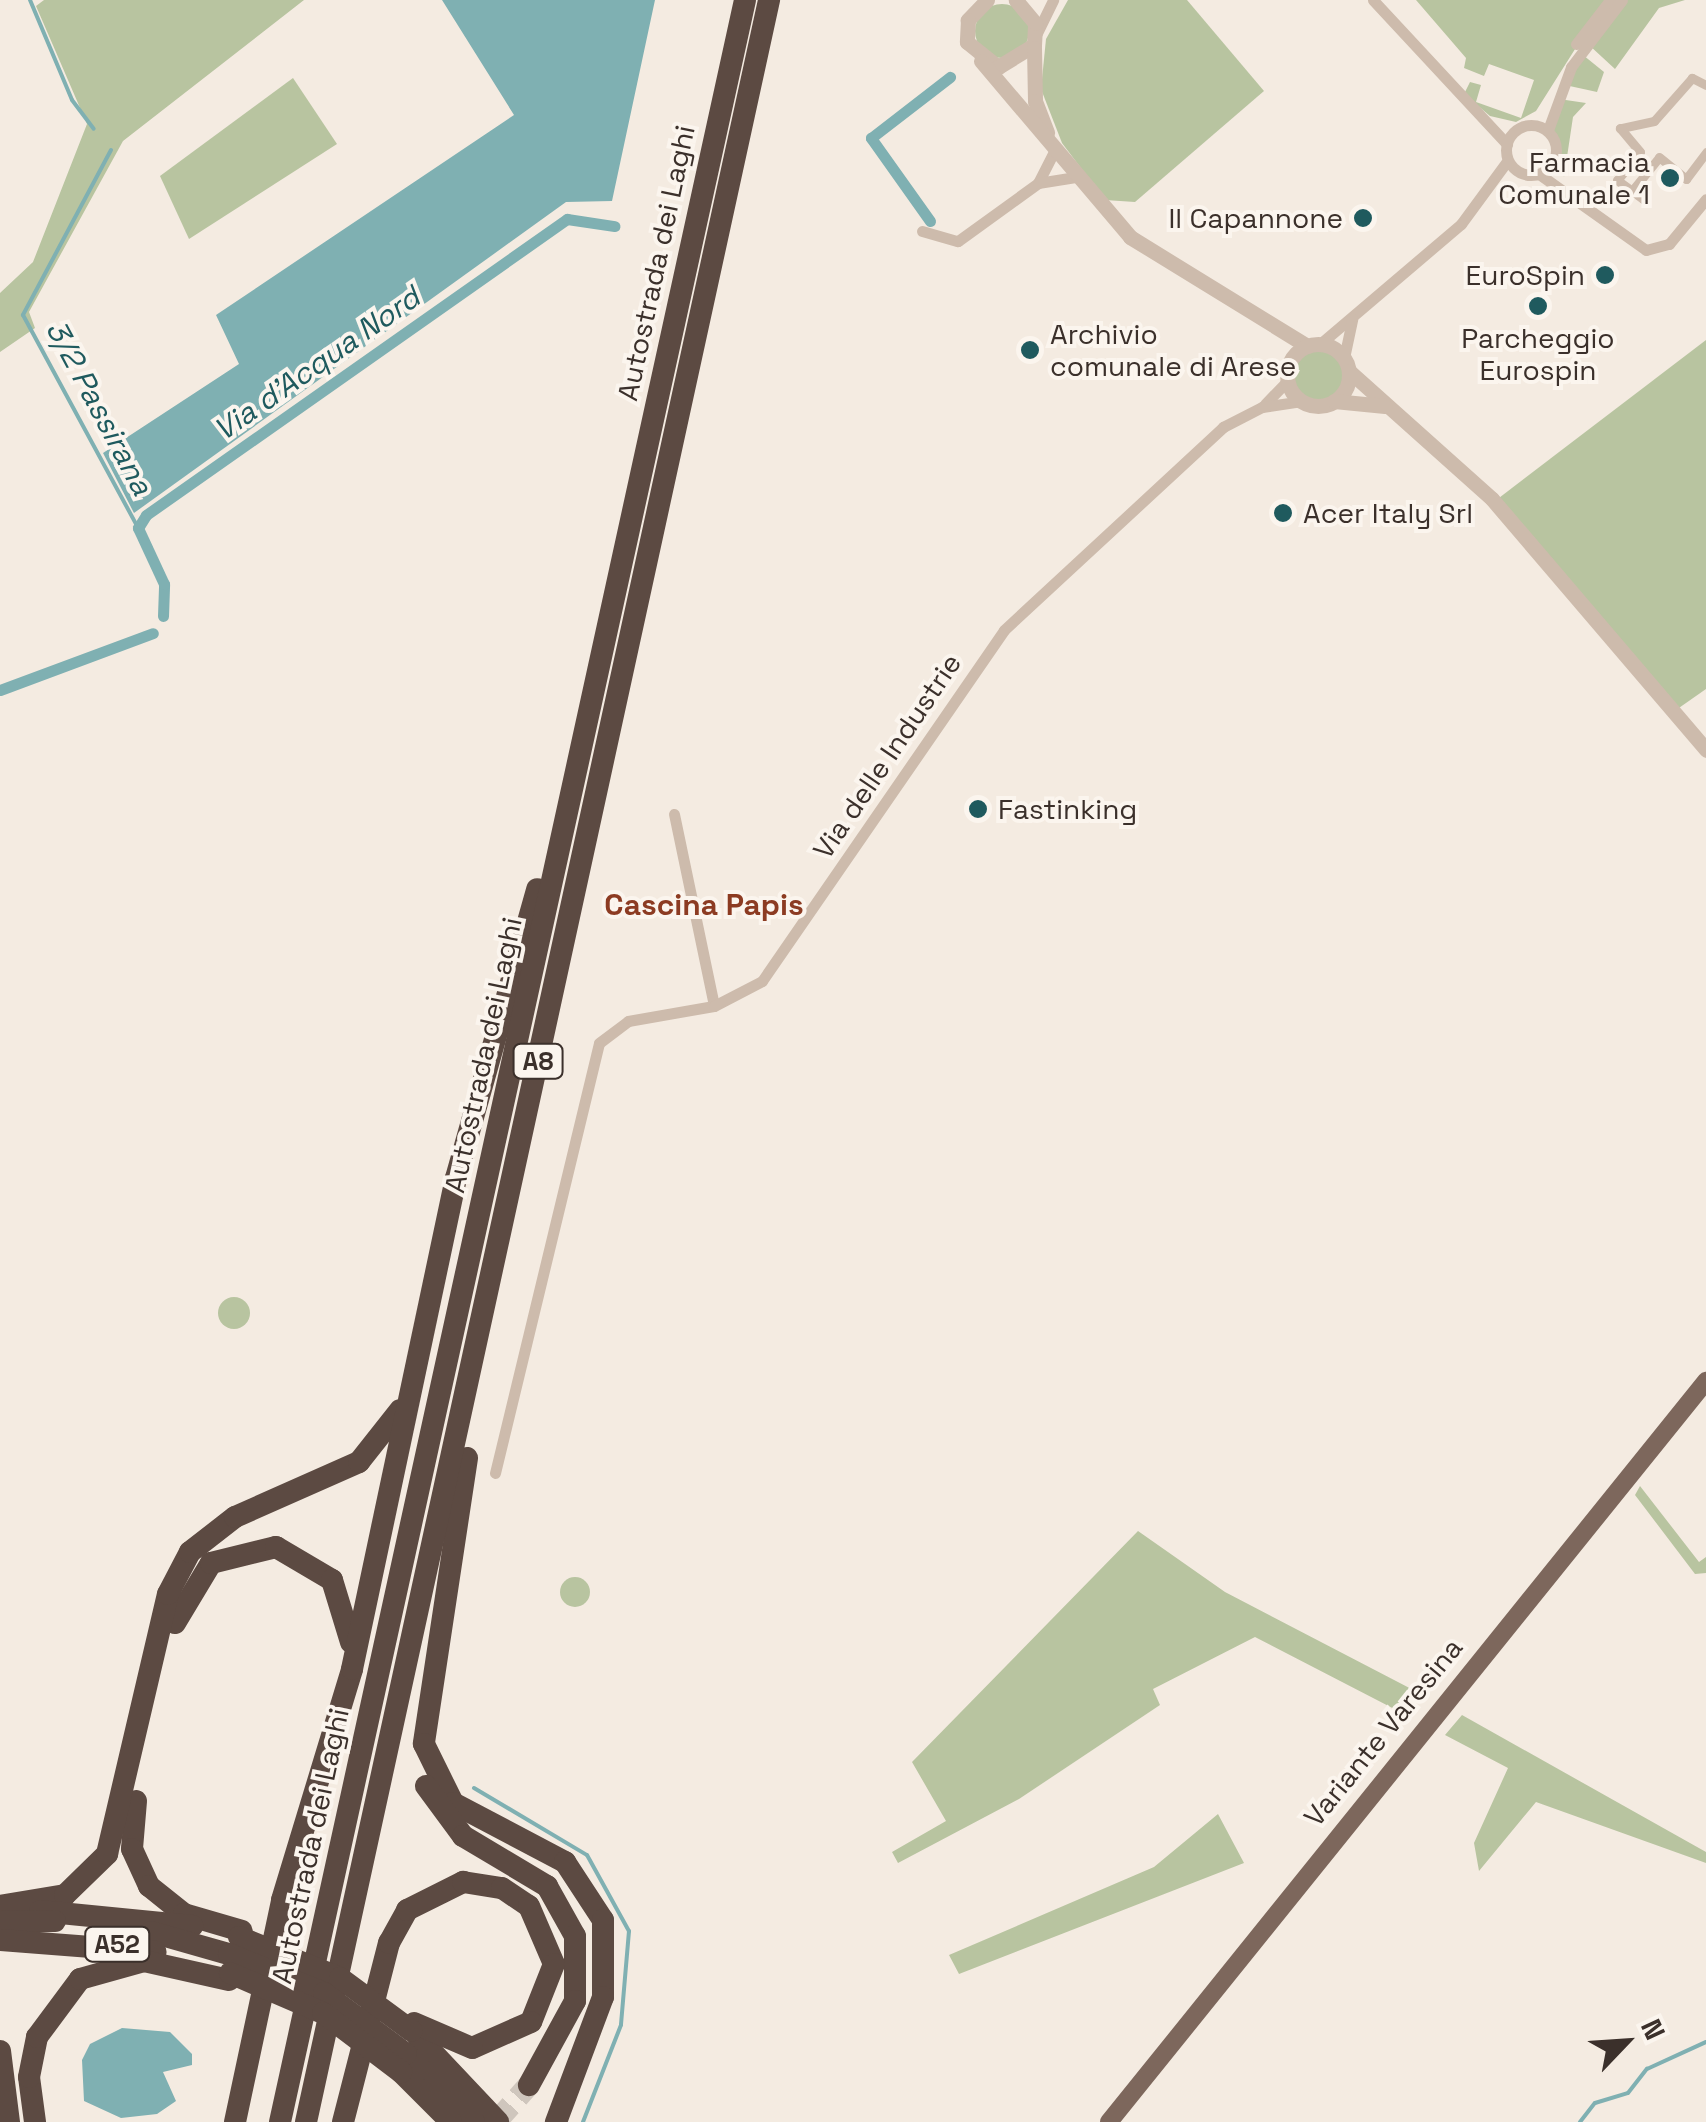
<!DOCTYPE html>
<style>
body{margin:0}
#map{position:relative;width:1706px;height:2122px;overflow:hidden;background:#f4ebe1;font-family:"Space Grotesk",sans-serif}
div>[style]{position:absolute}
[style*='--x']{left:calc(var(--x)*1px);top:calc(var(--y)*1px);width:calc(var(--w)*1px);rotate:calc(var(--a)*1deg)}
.green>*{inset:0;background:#b8c4a0}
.round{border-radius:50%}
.water>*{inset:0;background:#7fb0b2}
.stream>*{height:4px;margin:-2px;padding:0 2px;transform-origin:2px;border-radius:2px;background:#7fb0b2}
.canal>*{height:11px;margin:-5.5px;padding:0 5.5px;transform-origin:5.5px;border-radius:5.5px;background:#7fb0b2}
.motorway-tunnel>*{height:22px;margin-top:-11px;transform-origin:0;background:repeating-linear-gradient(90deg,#cfc6bd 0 22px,transparent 0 33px)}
.pedestrian>*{height:9px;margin:-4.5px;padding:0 4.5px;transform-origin:4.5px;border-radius:4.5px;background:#cdbbac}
.minor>*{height:11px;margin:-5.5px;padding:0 5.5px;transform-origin:5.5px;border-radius:5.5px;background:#cdbbac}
.minor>.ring{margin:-5.5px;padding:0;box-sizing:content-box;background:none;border:11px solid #cdbbac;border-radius:50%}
.tertiary>*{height:15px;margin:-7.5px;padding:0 7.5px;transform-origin:7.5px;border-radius:7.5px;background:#cdbbac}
.tertiary>.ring{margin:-7.5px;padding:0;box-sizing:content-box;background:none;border:15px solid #cdbbac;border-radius:50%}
.primary>*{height:18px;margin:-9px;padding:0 9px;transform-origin:9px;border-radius:9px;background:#7d675c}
.motorway>*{height:22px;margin:-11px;padding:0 11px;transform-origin:11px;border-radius:11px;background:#5c4a42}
.motorway-bridge>*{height:22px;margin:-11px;padding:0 11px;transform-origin:11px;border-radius:11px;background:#5c4a42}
.dots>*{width:28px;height:28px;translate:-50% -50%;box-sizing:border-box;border:5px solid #fbf5ee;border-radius:50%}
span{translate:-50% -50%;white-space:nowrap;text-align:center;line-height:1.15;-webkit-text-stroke:8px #fbf5ee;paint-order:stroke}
.shield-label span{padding:2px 8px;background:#fbf5ee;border:2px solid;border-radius:8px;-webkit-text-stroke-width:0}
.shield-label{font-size:25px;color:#3b302b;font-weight:700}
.poi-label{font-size:28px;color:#3b302b}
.right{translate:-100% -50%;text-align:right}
.left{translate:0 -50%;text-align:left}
.street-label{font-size:28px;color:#3b302b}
.water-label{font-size:30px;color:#1f5a5e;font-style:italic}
.neighbourhood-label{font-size:30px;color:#8c3b22;font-weight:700}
.north{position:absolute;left:1576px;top:1992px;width:100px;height:100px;-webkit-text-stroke:8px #fbf5ee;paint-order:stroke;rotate:65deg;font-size:28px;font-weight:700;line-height:40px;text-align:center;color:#3b302b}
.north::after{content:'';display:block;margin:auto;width:35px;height:45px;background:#3b302b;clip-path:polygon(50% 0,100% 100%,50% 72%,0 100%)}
</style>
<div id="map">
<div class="green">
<div style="clip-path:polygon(44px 0,304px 0,123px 141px,29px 312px,35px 328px,0 352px,0 293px,33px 262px,87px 124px,36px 6px)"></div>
<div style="clip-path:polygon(1068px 0,1187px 0,1264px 91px,1135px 202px,1105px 200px,1062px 143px,1041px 89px,1046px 39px)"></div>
<div style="clip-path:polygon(1416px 0,1606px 0,1536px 111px,1516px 122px,1490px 116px,1464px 94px,1470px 82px,1481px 85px,1476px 102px,1521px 118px,1534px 80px,1489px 64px,1484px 76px,1464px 68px,1466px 58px)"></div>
<div style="clip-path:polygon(1627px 0,1685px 0,1659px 8px,1615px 69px,1589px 45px)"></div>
<div class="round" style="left:975px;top:4px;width:54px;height:54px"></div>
<div style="clip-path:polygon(1583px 55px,1604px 72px,1597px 92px,1565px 85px)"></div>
<div style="clip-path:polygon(293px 78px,337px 144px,189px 239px,160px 176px)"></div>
<div style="clip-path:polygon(1559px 99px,1586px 103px,1573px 117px,1564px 177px,1552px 125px)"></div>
<div style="clip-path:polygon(1706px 340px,1706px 689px,1676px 710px,1495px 501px)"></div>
<div class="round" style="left:1293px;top:350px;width:50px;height:50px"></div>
<div class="round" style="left:218px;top:1297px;width:32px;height:32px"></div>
<div style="clip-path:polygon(1640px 1486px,1699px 1562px,1706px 1557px,1706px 1573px,1695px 1574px,1635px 1495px)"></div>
<div style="clip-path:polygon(1138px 1531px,1225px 1592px,1421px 1694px,1404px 1714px,1255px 1637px,1153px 1689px,1160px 1705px,1019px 1799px,898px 1863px,892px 1852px,946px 1821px,912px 1762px)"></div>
<div class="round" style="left:560px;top:1577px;width:30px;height:30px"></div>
<div style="clip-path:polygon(1462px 1715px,1706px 1852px,1706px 1863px,1536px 1802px,1479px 1871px,1474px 1843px,1508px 1768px,1445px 1735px)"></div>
<div style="clip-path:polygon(1218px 1814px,1244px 1863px,959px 1974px,949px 1955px,1154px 1867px)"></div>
</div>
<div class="water">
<div style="clip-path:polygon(442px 0,655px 0,612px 201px,566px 202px,134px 513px,103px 453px,239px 364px,216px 315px,514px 115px)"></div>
<div style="clip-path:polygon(122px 2028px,170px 2032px,192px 2054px,192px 2065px,163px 2072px,176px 2101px,157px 2114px,121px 2118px,84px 2101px,82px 2060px,90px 2044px)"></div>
</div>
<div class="stream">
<div style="--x:30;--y:0;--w:108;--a:67.2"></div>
<div style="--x:72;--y:100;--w:36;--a:53"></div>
<div style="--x:111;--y:150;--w:187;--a:118.1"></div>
<div style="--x:23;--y:315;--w:242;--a:61.6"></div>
<div style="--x:474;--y:1788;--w:131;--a:30.7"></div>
<div style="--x:587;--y:1855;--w:87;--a:61.1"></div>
<div style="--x:629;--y:1931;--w:94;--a:94.9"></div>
<div style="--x:621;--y:2025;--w:104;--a:111.4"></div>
<div style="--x:1580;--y:2122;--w:24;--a:-52"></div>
<div style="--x:1595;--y:2103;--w:34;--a:-17"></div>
<div style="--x:1628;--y:2093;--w:31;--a:-52"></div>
<div style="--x:1647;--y:2069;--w:65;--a:-24.6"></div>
</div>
<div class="canal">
<div style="--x:930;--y:221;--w:102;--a:-125.4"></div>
<div style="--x:871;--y:138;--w:100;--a:-37.7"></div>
<div style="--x:163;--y:616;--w:32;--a:-88"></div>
<div style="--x:164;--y:584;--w:62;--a:-114.9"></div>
<div style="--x:138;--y:528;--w:15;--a:-58"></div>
<div style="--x:146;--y:515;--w:515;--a:-35.11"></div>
<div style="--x:567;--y:219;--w:48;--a:8.5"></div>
<div style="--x:0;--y:690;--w:163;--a:-20.4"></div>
</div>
<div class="motorway-tunnel">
<div style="--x:496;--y:2122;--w:50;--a:-48.3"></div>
</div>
<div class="pedestrian">
<div style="--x:1706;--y:85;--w:16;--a:-153"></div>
<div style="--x:1692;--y:78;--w:57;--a:131.5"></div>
<div style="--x:1654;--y:121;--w:35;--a:168"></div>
<div style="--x:1620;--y:128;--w:31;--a:50"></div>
<div style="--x:1640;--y:152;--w:36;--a:129"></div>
<div style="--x:1617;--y:180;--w:32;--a:36"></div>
<div style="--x:1643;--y:199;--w:14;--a:-124"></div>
<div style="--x:1635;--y:187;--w:38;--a:-51"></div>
<div style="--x:1659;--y:157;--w:35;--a:39"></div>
<div style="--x:1686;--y:179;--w:34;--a:-53"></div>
</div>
<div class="minor">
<div style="--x:1373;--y:0;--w:197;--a:47.1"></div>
<div style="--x:1037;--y:33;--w:37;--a:-64"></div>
<div style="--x:1576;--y:44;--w:56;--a:-52.3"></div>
<div class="ring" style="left:1506px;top:125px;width:39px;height:39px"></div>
<div style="--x:1548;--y:130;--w:67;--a:-69.9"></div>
<div style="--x:1571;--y:67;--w:84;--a:-52.7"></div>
<div style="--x:1539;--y:174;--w:131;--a:35.4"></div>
<div style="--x:1646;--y:250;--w:24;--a:-15"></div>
<div style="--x:1669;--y:244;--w:58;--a:-50.6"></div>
<div style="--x:1038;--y:183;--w:37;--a:-63"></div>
<div style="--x:922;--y:231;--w:37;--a:16"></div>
<div style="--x:958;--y:241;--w:99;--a:-35.9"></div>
<div style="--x:1038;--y:183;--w:38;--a:-9"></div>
<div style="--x:1320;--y:344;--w:185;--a:-40.4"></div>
<div style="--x:1461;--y:224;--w:79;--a:-53.7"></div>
<div style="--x:1344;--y:358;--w:40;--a:-78"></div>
<div style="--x:1265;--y:404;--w:32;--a:-46"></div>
<div style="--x:674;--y:814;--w:196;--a:78.2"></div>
<div style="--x:495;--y:1473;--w:442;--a:-76.4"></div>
<div style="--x:599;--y:1043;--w:36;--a:-37"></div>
<div style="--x:628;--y:1021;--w:87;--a:-9.9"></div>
<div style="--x:714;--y:1006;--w:54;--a:-27.5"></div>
<div style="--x:762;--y:981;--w:426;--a:-55.4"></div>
<div style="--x:1004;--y:630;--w:299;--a:-42.8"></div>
<div style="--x:1223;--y:427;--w:44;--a:-27.1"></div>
<div style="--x:1262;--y:407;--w:40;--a:-8.5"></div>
</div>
<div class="tertiary">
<div style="--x:987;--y:0;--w:28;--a:134"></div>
<div style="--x:968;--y:20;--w:22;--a:93"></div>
<div style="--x:967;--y:42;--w:40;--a:39"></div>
<div style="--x:998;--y:67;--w:42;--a:-31.4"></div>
<div style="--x:1034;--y:45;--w:22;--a:-87"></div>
<div style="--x:1035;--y:23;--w:30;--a:-130"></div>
<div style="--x:1034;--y:48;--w:53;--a:88.9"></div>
<div style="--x:1035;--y:101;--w:34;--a:69"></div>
<div style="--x:981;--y:61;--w:231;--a:49.7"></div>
<div style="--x:1130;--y:237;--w:208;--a:31.6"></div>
<div class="ring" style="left:1287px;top:344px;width:47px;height:47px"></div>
<div style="--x:1349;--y:371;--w:192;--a:41.8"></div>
<div style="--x:1492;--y:499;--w:330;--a:49.5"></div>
<div style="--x:1334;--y:401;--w:51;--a:5.6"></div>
</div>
<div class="primary">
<div style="--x:1109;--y:2122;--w:952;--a:-51.14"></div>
</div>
<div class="motorway">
<div style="--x:467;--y:1458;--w:289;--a:98.6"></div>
<div style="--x:424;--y:1744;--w:66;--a:63.8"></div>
<div style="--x:453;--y:1803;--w:127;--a:27.8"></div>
<div style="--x:565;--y:1862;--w:69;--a:56.8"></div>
<div style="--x:603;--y:1920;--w:77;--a:90"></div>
<div style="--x:603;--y:1997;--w:134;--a:110.6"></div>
<div style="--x:175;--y:1623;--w:70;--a:-59"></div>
<div style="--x:211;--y:1563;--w:67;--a:-13.8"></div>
<div style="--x:276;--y:1547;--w:65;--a:30.5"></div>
<div style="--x:332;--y:1580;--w:65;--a:73"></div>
<div style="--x:426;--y:1786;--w:62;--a:53.5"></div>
<div style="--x:463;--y:1836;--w:98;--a:30.8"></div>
<div style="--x:547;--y:1886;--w:57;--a:60.8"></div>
<div style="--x:575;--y:1936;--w:65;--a:90"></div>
<div style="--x:575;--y:2001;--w:96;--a:118.7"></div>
<div style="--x:136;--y:1801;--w:48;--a:94.8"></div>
<div style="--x:132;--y:1849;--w:41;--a:65.3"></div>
<div style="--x:149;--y:1886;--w:45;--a:38.7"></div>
<div style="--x:184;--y:1914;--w:60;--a:16.3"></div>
<div style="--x:0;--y:1906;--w:66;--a:-9.6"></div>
<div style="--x:65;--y:1895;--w:59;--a:-44.3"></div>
<div style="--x:107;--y:1854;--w:267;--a:-76.8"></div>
<div style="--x:168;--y:1594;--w:47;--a:-62.4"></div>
<div style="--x:190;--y:1552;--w:57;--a:-37.9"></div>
<div style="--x:235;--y:1517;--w:136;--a:-23.9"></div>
<div style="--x:359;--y:1462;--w:66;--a:-51.7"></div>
<div style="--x:40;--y:1911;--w:153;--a:5.6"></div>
<div style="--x:0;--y:1922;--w:55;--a:-1"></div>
<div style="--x:151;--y:1932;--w:81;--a:15.8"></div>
<div style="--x:0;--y:1940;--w:156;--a:4.4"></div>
<div style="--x:418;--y:2037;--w:117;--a:46.7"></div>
<div style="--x:0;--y:2051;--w:72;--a:82.8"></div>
<div style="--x:406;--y:2054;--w:96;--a:45"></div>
<div style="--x:401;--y:2072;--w:71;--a:45"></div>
<div style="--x:35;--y:2122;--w:45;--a:-97.6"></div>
<div style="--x:29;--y:2077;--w:41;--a:-78.7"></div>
<div style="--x:37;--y:2037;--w:72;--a:-53.4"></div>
<div style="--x:80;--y:1979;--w:66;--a:-15.7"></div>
<div style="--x:144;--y:1961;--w:87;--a:12.6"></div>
<div style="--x:235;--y:2122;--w:227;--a:-78"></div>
<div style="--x:282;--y:1900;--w:241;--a:-73.1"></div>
<div style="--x:352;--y:1669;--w:502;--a:-78.04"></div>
<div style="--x:456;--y:1178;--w:300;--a:-74.3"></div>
<div style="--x:280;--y:2122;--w:2172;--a:-77.64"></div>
<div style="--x:306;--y:2122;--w:2172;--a:-77.69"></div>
<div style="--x:343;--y:2122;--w:185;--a:-75.6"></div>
<div style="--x:389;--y:1943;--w:38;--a:-61"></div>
<div style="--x:407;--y:1910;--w:63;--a:-26.6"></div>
<div style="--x:463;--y:1882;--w:39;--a:9"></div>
<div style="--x:502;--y:1888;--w:32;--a:34"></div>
<div style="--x:529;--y:1906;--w:63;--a:66.7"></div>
<div style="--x:554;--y:1964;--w:62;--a:111.6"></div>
<div style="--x:531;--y:2022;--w:64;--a:156.2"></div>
<div style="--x:472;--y:2048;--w:63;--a:-156.7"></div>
</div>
<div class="motorway-bridge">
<div style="--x:239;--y:1937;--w:109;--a:22.1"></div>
<div style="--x:340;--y:1978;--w:89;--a:36.4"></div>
<div style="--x:229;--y:1954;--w:103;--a:22.3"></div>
<div style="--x:324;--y:1993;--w:102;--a:36.6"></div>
<div style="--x:230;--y:1973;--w:101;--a:23.3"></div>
<div style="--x:323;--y:2013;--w:98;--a:37.1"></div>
</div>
<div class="dots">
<div style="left:1670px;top:178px;background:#1f5a5e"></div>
<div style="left:1363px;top:218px;background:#1f5a5e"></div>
<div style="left:1605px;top:275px;background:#1f5a5e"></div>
<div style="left:1538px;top:306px;background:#1f5a5e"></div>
<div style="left:1030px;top:350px;background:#1f5a5e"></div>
<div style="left:1283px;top:513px;background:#1f5a5e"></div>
<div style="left:978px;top:809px;background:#1f5a5e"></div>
</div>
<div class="shield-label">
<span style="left:538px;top:1061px">A8</span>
<span style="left:117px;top:1944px">A52</span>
</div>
<div class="poi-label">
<span class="right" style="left:1650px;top:178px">Farmacia<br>Comunale 1</span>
<span class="right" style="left:1343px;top:218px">Il Capannone</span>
<span class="right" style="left:1585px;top:275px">EuroSpin</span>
<span class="left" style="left:1050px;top:350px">Archivio<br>comunale di Arese</span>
<span style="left:1538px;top:354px">Parcheggio<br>Eurospin</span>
<span class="left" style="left:1303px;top:513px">Acer Italy Srl</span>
<span class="left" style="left:998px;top:809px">Fastinking</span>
</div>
<div class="street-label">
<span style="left:656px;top:263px;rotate:-78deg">Autostrada dei Laghi</span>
<span style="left:887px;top:756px;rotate:-56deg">Via delle Industrie</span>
<span style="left:483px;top:1055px;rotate:-78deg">Autostrada dei Laghi</span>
<span style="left:1383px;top:1732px;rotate:-51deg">Variante Varesina</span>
<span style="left:310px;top:1846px;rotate:-78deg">Autostrada dei Laghi</span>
</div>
<div class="water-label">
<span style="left:317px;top:364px;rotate:-35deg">Via d'Acqua Nord</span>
<span style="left:99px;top:408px;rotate:62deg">3/2 Passirana</span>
</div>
<div class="neighbourhood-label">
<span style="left:704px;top:905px">Cascina Papis</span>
</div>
<div class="north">N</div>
</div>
